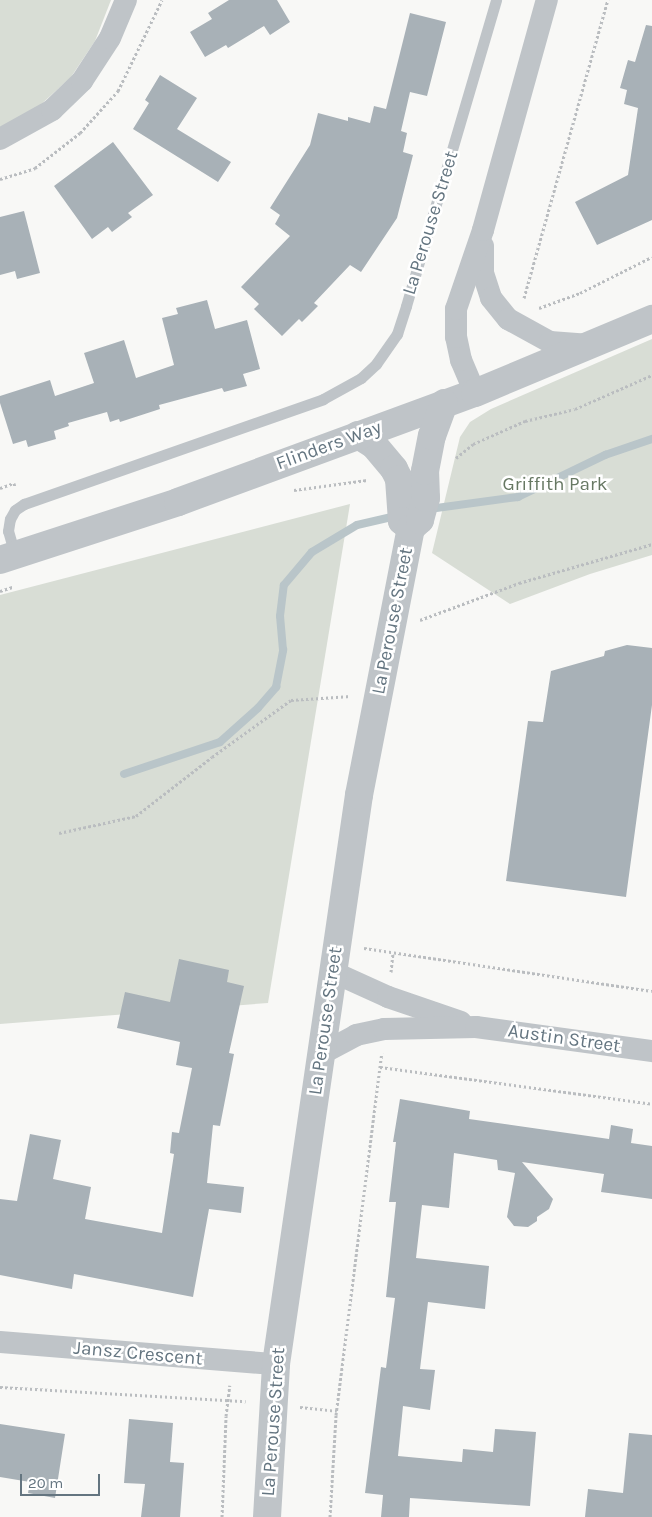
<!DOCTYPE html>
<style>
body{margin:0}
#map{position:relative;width:652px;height:1517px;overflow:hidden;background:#f8f8f6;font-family:Karla,sans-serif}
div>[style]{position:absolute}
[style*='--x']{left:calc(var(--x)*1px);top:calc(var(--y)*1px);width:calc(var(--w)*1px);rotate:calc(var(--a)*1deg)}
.green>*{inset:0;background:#d8ddd5}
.stream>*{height:8px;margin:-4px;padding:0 4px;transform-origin:4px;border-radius:4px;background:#b9c5c9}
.building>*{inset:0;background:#a8b1b7}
.path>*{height:3px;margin-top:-1.5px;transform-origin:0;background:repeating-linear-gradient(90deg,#babdc0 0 2.5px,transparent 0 5px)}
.service>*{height:11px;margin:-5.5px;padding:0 5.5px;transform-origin:5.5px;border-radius:5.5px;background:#bfc4c8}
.minor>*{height:22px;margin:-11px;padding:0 11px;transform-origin:11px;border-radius:11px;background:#bfc4c8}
.tertiary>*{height:28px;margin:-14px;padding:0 14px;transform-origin:14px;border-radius:14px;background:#bfc4c8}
span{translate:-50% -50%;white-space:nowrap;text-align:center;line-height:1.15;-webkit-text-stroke:5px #fff;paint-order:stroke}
.street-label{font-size:19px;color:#647580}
.park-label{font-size:19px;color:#677863}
.scale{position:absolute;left:20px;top:1474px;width:80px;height:22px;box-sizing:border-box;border:2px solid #647580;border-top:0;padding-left:6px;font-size:15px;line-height:18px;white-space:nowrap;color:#647580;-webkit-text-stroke:4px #fff;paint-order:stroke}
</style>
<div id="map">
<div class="green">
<div style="clip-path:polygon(0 0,111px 0,95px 41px,71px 77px,37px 108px,0 130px)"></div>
<div style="clip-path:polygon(652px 339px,652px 555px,590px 574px,510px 604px,432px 553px,460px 437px,470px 422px,491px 409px)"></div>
<div style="clip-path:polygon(350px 504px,268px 1003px,0 1024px,0 595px)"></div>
</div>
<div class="stream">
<div style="--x:429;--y:509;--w:90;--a:-7.7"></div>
<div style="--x:518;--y:497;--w:97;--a:-25.8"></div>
<div style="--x:605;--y:455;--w:50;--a:-18.8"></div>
<div style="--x:124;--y:774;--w:101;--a:-18.4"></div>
<div style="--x:220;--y:742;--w:51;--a:-41.8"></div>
<div style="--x:258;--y:708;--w:28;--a:-49"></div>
<div style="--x:276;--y:687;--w:38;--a:-79"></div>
<div style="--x:283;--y:650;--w:34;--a:-95"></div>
<div style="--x:280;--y:616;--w:31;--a:-83"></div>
<div style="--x:284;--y:585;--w:43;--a:-49.7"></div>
<div style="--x:312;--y:552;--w:52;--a:-31"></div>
<div style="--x:357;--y:525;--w:40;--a:-13"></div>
</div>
<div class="building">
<div style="clip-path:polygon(229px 0,277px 0,290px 22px,270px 35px,264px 26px,228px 48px,226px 45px,205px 57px,190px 32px,212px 19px,208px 13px)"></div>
<div style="clip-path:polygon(410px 13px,446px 22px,427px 96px,410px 92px,401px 131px,407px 133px,403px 152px,413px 155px,397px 218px,361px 272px,350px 265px,314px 303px,318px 306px,302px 322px,299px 319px,282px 336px,254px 309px,259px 304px,241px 287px,290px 236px,275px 224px,280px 215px,270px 208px,310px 145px,318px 113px,348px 121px,348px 117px,370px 123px,374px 106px,386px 109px)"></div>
<div style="clip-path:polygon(646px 25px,652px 26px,652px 220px,597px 245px,575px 202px,628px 175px,638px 108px,624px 104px,627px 90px,620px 88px,628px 60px,635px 62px)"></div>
<div style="clip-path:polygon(160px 75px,197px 98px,177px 129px,231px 162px,218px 182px,133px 129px,149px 103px,145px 100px)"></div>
<div style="clip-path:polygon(113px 142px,153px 195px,128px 213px,132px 217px,112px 232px,108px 227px,92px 239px,54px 186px)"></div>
<div style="clip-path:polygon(24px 211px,40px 273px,17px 279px,15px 271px,0 275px,0 217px)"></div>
<div style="clip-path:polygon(207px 300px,215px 329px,247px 320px,260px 369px,243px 374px,247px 386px,224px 392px,222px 388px,159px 405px,160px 409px,120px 422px,119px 419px,110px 422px,107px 412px,68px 423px,69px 426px,54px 431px,56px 439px,28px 447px,26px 440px,13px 444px,0 403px,0 396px,50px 380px,55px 396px,94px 383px,84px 353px,124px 340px,136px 378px,174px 365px,162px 318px,178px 314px,176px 308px)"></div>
<div style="clip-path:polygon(627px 645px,652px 648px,652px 705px,626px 897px,506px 881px,528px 721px,543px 722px,551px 671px,604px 656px,605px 651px)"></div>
<div style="clip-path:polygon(179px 959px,229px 970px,227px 982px,244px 986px,229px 1053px,234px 1054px,220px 1126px,213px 1125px,207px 1183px,244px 1187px,241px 1213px,209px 1209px,193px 1297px,74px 1274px,72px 1289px,0 1275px,0 1199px,17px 1201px,30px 1134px,61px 1140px,53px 1179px,91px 1187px,85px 1219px,162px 1233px,174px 1154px,170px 1153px,172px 1132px,179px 1133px,192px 1068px,176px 1065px,180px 1042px,117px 1028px,125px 992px,170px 1002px)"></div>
<div style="clip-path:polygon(400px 1099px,470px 1111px,469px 1119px,609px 1139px,611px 1125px,633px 1129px,631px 1143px,652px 1146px,652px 1199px,601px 1192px,604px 1174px,522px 1162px,553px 1199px,549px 1209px,537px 1217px,537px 1221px,528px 1227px,514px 1226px,507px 1217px,515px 1173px,498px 1170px,497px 1160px,454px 1153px,449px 1208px,422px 1205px,416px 1258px,489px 1266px,485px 1309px,428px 1302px,420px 1369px,435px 1370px,430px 1410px,403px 1406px,398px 1456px,462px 1462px,463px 1449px,493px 1452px,495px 1429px,536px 1432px,530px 1506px,410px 1498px,409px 1517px,381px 1517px,383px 1495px,365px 1493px,381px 1367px,386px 1368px,395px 1298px,386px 1297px,396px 1202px,389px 1202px,396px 1142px,393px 1142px)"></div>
<div style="clip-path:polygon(129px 1419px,173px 1423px,170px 1462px,184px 1463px,180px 1517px,141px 1517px,145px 1484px,124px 1483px)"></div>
<div style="clip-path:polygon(0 1424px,65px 1434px,55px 1498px,28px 1493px,30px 1482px,0 1477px)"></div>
<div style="clip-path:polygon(629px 1433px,652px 1435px,652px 1517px,585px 1517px,588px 1489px,623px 1493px)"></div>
</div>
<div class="path">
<div style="--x:0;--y:179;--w:37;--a:-17"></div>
<div style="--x:35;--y:168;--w:57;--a:-37.9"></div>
<div style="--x:80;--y:133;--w:57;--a:-47.9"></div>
<div style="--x:118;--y:91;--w:101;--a:-64.2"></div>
<div style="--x:524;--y:298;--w:310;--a:-74.3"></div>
<div style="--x:539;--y:308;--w:44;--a:-20.1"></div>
<div style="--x:580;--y:293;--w:80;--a:-26.6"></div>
<div style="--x:456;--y:458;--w:22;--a:-39"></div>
<div style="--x:473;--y:444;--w:57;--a:-23.9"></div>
<div style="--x:525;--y:421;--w:51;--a:-13.5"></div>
<div style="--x:575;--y:409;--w:84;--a:-23.8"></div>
<div style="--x:0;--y:488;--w:15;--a:-20"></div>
<div style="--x:14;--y:483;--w:4;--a:76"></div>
<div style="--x:294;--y:490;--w:74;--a:-7.8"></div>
<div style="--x:0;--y:591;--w:13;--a:-18"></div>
<div style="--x:420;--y:620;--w:106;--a:-20.5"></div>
<div style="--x:519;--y:583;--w:139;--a:-16.3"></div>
<div style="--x:59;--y:833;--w:79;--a:-12.4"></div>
<div style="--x:136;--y:816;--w:96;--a:-37.8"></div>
<div style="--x:212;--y:757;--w:97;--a:-35.8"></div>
<div style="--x:291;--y:700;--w:60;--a:-3.8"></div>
<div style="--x:364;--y:948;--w:291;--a:8.5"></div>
<div style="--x:391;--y:972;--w:18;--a:-84"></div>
<div style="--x:380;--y:1067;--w:275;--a:7.7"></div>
<div style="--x:0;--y:1387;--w:246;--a:3.3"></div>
<div style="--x:300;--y:1407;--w:37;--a:6"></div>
<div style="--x:222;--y:1517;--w:101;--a:-87.7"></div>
<div style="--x:226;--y:1416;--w:31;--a:-83"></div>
<div style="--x:330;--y:1517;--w:102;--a:-86.6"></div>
<div style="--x:336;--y:1415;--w:365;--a:-82.8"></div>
</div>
<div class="service">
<div style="--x:15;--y:555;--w:25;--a:-106"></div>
<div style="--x:8;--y:531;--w:12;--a:-81"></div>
<div style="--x:10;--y:519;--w:10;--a:-61"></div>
<div style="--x:15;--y:510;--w:11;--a:-34"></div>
<div style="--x:24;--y:504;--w:317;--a:-19.3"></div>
<div style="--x:323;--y:399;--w:43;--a:-28.9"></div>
<div style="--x:361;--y:378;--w:21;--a:-43"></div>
<div style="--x:376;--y:364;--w:37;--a:-55"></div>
<div style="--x:397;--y:334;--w:29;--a:-72"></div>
<div style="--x:406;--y:306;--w:319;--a:-73.6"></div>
</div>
<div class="minor">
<div style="--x:0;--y:139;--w:60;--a:-29.1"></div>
<div style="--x:52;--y:110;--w:42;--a:-44"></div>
<div style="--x:82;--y:81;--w:51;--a:-56.9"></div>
<div style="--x:110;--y:38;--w:41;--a:-67.2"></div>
<div style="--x:483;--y:246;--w:27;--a:90"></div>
<div style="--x:483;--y:273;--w:26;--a:72"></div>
<div style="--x:491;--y:298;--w:27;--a:51"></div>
<div style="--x:508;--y:319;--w:48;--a:28.7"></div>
<div style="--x:550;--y:342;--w:40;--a:4.3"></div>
<div style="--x:475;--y:393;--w:36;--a:-113"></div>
<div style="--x:461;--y:360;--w:24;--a:-102"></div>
<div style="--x:456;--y:337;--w:28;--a:-90"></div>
<div style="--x:456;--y:309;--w:83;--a:-71.1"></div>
<div style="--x:483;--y:230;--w:239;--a:-74.5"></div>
<div style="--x:333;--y:972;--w:60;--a:24.4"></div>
<div style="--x:388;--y:997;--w:77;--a:18.9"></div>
<div style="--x:321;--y:1054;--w:40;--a:-28"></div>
<div style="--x:356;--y:1035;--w:29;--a:-12"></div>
<div style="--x:384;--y:1029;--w:92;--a:-1.2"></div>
<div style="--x:476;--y:1027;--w:178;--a:7.8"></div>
<div style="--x:0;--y:1342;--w:277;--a:4.6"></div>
</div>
<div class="tertiary">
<div style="--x:358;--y:435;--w:19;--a:32"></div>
<div style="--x:374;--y:445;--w:31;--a:50"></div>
<div style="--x:394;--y:469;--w:11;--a:63"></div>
<div style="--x:399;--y:479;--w:42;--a:85.9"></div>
<div style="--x:402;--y:521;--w:11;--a:38"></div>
<div style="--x:0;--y:560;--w:187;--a:-18"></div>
<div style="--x:178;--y:502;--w:316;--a:-20.2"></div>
<div style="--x:475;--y:393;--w:192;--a:-22.7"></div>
<div style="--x:267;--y:1517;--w:153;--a:-86.6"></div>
<div style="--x:276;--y:1364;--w:575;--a:-81.7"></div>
<div style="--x:359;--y:795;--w:272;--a:-79"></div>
<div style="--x:411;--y:528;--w:12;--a:-42"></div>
<div style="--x:420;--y:520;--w:23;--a:-75"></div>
<div style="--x:426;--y:498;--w:27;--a:-92"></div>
<div style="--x:425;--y:471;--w:36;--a:-79"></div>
<div style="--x:432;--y:436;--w:35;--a:-70"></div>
</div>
<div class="street-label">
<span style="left:431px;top:223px;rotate:-73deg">La Perouse Street</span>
<span style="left:329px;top:446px;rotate:-20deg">Flinders Way</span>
<span style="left:393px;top:621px;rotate:-79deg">La Perouse Street</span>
<span style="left:326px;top:1021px;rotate:-82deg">La Perouse Street</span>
<span style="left:564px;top:1039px;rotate:8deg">Austin Street</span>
<span style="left:138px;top:1354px;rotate:5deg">Jansz Crescent</span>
<span style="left:274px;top:1422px;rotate:-86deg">La Perouse Street</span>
</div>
<div class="park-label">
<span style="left:555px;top:485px">Griffith Park</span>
</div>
<div class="scale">20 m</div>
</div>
